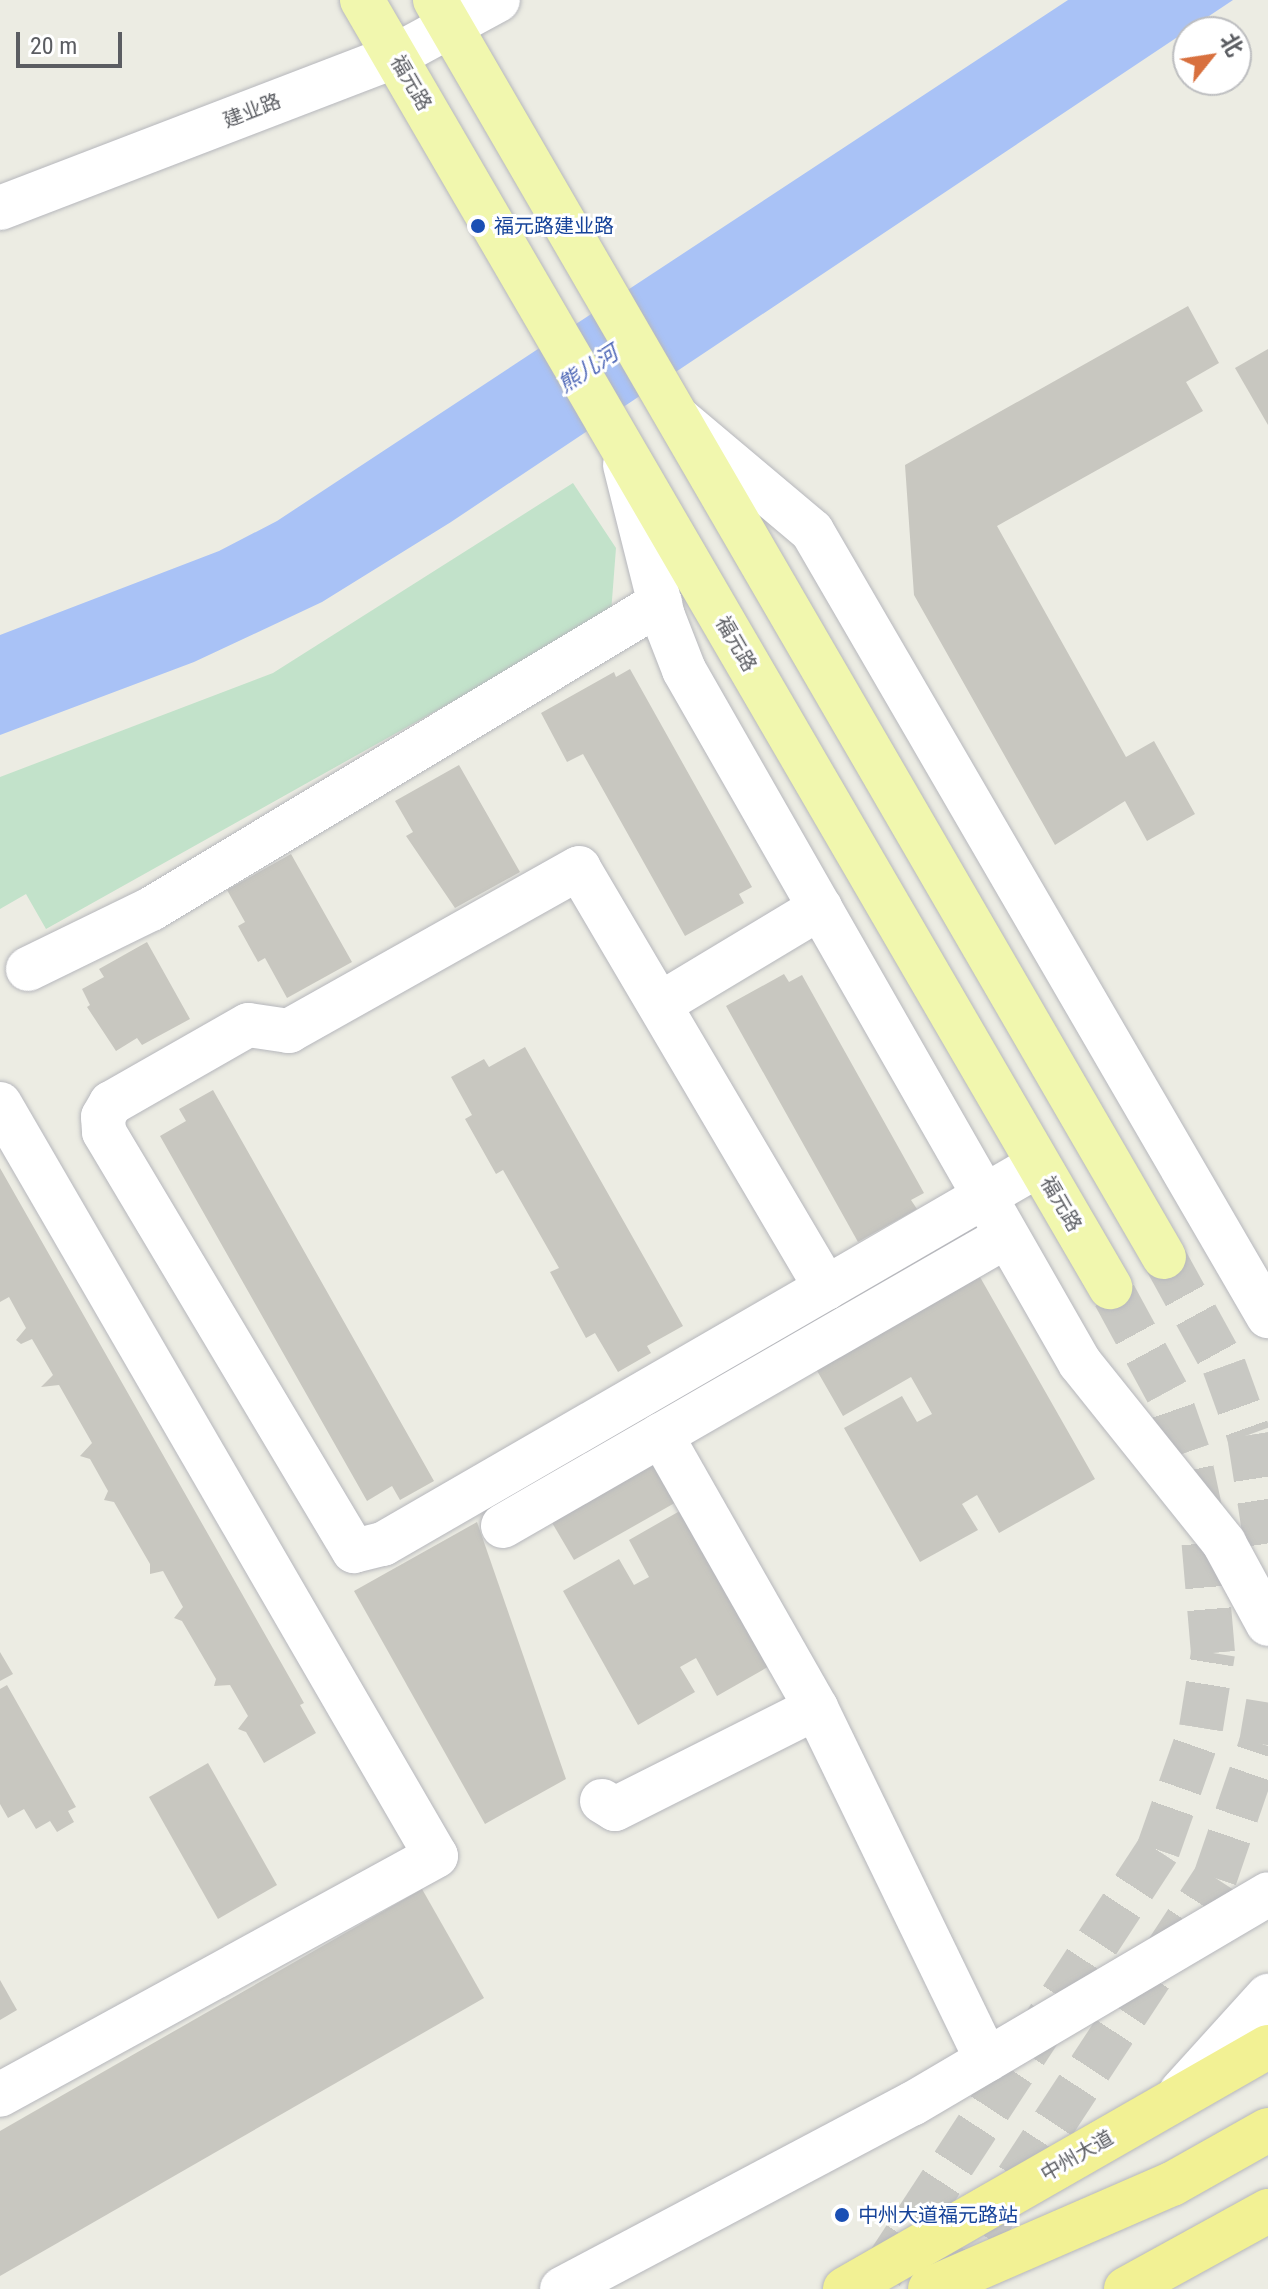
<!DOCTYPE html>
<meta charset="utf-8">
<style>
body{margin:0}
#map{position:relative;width:1268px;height:2289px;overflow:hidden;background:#ecece3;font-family:"Roboto Condensed","Noto Sans SC",sans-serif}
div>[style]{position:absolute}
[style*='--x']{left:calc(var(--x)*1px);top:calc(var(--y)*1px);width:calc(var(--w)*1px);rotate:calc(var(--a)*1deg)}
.green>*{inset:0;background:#c2e2ca}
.water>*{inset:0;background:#a9c2f6}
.building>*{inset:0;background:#c8c7c0}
.major-tunnel>*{height:44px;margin-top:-22px;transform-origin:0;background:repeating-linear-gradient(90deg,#c8c8c3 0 44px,transparent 0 66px)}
.roads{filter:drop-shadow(0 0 2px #b6b7bc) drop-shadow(0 0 2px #b6b7bc)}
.minor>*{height:44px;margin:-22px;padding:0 22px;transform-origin:22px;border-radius:22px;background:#fff}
.major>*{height:44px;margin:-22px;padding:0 22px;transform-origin:22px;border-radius:22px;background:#f1f7ae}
.highway>*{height:44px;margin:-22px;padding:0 22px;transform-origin:22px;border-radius:22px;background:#f2f194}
.dots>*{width:22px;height:22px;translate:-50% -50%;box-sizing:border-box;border:4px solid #fff;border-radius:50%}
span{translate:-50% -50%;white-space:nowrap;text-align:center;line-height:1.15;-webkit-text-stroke:6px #fff;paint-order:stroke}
.street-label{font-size:20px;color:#5b5d62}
.transit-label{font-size:20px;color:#164399}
.left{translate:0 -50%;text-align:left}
.water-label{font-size:22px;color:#4f68b7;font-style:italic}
.north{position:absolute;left:1172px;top:16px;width:80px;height:80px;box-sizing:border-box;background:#fff;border:2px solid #bdbec0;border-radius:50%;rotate:60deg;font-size:22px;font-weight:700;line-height:32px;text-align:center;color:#5b5d62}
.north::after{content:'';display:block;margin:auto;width:28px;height:36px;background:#d8703e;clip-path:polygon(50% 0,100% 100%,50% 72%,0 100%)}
.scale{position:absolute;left:16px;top:32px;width:106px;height:36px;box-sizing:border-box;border:4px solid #5b5d62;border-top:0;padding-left:10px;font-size:24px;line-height:28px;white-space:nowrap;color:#5b5d62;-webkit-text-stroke:6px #fff;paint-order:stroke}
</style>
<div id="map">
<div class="green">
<div style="clip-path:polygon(573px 483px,616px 548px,611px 613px,46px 929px,26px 894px,0 909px,0 777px,273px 673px)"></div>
</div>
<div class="water">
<div style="clip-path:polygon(1068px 0,1233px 0,451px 522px,322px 602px,194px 662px,0 735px,0 635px,219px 551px,277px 521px)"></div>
</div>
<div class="building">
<div style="clip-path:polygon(1188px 306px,1219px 363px,1186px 382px,1203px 411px,997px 526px,1126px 757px,1154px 741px,1195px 814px,1147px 841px,1125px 801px,1055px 845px,914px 595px,905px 465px)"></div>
<div style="clip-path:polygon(1268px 349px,1268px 425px,1235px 368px)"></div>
<div style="clip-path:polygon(630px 669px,752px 887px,739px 894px,744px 903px,685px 936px,583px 754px,567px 762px,541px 713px,614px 672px,616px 677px)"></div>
<div style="clip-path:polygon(459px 765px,520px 872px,455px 908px,406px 836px,413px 832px,395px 801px)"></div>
<div style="clip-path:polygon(291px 854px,352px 962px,287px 998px,265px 958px,258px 962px,238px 926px,245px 922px,227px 890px)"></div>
<div style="clip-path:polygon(147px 942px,190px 1019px,142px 1045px,137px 1038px,116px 1051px,87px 1007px,90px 1005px,82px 989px,104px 977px,99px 969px)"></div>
<div style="clip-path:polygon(784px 974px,789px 982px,802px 975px,924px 1193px,911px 1200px,917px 1209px,858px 1242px,726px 1006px)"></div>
<div style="clip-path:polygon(525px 1047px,683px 1326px,647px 1346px,651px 1353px,618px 1372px,595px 1333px,586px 1338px,550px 1272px,559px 1268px,503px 1170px,496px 1174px,465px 1119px,472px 1115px,451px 1077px,484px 1059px,489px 1067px)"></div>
<div style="clip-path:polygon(213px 1090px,434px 1481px,400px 1500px,392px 1486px,367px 1501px,160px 1136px,186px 1121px,179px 1109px)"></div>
<div style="clip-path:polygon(0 1168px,304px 1703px,300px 1705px,316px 1733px,264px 1763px,246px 1732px,238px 1729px,248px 1716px,230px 1685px,214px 1686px,216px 1679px,182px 1621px,174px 1618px,183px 1607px,163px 1571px,150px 1574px,150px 1564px,114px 1502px,104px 1500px,108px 1491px,90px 1459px,80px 1456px,92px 1443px,59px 1385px,41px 1387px,53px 1375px,32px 1339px,21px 1344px,16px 1340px,26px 1328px,9px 1297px,0 1302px)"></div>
<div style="clip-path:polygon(980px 1277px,1095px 1479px,999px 1533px,977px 1495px,962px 1504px,978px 1530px,920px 1562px,844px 1428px,902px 1396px,917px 1422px,932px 1414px,911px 1377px,843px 1416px,816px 1369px)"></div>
<div style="clip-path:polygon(658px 1461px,680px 1500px,574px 1560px,551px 1521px)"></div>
<div style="clip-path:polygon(692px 1504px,780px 1660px,717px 1696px,696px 1658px,680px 1667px,695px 1692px,638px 1725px,563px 1591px,619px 1559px,634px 1585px,649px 1577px,629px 1540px)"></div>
<div style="clip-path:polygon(477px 1522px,566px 1779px,485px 1824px,354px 1591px)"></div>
<div style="clip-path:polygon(0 1652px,13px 1674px,0 1681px)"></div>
<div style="clip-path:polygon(7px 1685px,76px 1807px,68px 1811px,74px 1822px,57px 1832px,50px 1821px,36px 1829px,24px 1809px,8px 1818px,0 1804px,0 1689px)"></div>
<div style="clip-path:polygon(208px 1763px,277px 1885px,218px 1919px,149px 1797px)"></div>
<div style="clip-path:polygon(422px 1889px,484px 1998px,0 2276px,0 2131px)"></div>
<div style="clip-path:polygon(0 1980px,17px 2010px,0 2020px)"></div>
</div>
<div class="major-tunnel">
<div style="--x:1164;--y:1257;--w:124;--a:61.2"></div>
<div style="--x:1224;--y:1366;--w:73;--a:70.1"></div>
<div style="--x:1249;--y:1435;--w:123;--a:81.1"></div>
<div style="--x:881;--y:2274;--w:506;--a:-56.84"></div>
<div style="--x:1158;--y:1850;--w:129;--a:-70.6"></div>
<div style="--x:1201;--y:1728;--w:76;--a:-80.9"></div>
<div style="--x:1213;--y:1653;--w:141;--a:-94.9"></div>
<div style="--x:1201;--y:1513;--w:62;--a:-102"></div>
<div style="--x:1188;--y:1452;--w:64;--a:-109.3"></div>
<div style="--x:1167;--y:1392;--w:119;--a:-118.5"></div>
<div style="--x:945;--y:2289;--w:492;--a:-56.7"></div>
<div style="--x:1215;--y:1878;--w:142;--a:-71.1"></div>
<div style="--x:1261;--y:1744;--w:42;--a:-80.3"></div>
</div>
<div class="roads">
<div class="minor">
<div style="--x:0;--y:208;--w:423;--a:-21"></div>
<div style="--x:395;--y:56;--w:117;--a:-28.5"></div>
<div style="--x:679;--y:419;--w:174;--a:40.1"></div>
<div style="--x:812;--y:531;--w:908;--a:59.85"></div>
<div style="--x:625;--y:465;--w:156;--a:75.9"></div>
<div style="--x:663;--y:616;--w:58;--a:68.7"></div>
<div style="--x:684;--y:670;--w:798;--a:60.26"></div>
<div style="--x:1080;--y:1363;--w:231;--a:51.3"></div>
<div style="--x:1224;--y:1543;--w:92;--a:61.5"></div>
<div style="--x:28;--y:969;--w:137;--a:-26"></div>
<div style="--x:151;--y:909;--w:594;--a:-31.01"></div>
<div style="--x:660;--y:1004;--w:187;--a:-31"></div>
<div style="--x:0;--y:1104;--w:869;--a:59.9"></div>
<div style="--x:436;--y:1856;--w:497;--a:151.3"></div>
<div style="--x:826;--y:1288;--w:487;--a:-120.5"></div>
<div style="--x:579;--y:868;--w:333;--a:150.7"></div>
<div style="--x:289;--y:1031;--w:41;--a:-171.7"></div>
<div style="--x:248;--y:1025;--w:158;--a:150.3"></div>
<div style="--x:111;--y:1103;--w:16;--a:120"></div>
<div style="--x:103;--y:1117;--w:15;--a:86"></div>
<div style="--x:104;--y:1132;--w:488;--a:59.2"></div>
<div style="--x:354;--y:1551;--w:30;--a:-14"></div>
<div style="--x:383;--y:1544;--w:512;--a:-30.02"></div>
<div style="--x:826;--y:1288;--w:245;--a:-30.1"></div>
<div style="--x:661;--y:1435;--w:314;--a:60.4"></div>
<div style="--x:816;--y:1708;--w:391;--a:64.1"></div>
<div style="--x:503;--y:1526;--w:581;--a:-29.92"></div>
<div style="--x:602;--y:1801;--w:15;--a:32"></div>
<div style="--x:615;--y:1809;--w:225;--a:-26.7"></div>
<div style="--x:1181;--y:2092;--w:130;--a:-47.8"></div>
<div style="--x:562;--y:2289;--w:396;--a:-27.9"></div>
<div style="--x:912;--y:2104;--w:413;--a:-30.5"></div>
</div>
<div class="major">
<div style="--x:362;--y:0;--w:1489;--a:59.83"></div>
<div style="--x:435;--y:0;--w:1453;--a:59.89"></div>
</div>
<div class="highway">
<div style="--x:845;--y:2289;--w:487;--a:-29.8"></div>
<div style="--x:930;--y:2289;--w:264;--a:-23.5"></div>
<div style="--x:1172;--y:2184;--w:110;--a:-29.4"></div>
<div style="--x:1126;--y:2289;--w:162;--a:-28.8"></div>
</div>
</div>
<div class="dots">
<div style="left:478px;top:226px;background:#1a4fb4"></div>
<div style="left:842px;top:2215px;background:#1a4fb4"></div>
</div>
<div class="street-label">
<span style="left:411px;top:83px;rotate:60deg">福元路</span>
<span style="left:252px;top:111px;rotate:-21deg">建业路</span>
<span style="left:736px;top:644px;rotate:60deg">福元路</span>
<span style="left:1061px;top:1204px;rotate:60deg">福元路</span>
<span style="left:1077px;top:2156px;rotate:-30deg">中州大道</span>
</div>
<div class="transit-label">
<span class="left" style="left:494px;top:226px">福元路建业路</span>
<span class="left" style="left:858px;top:2215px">中州大道福元路站</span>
</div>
<div class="water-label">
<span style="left:588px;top:369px;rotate:-33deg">熊儿河</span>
</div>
<div class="north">北</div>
<div class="scale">20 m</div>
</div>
